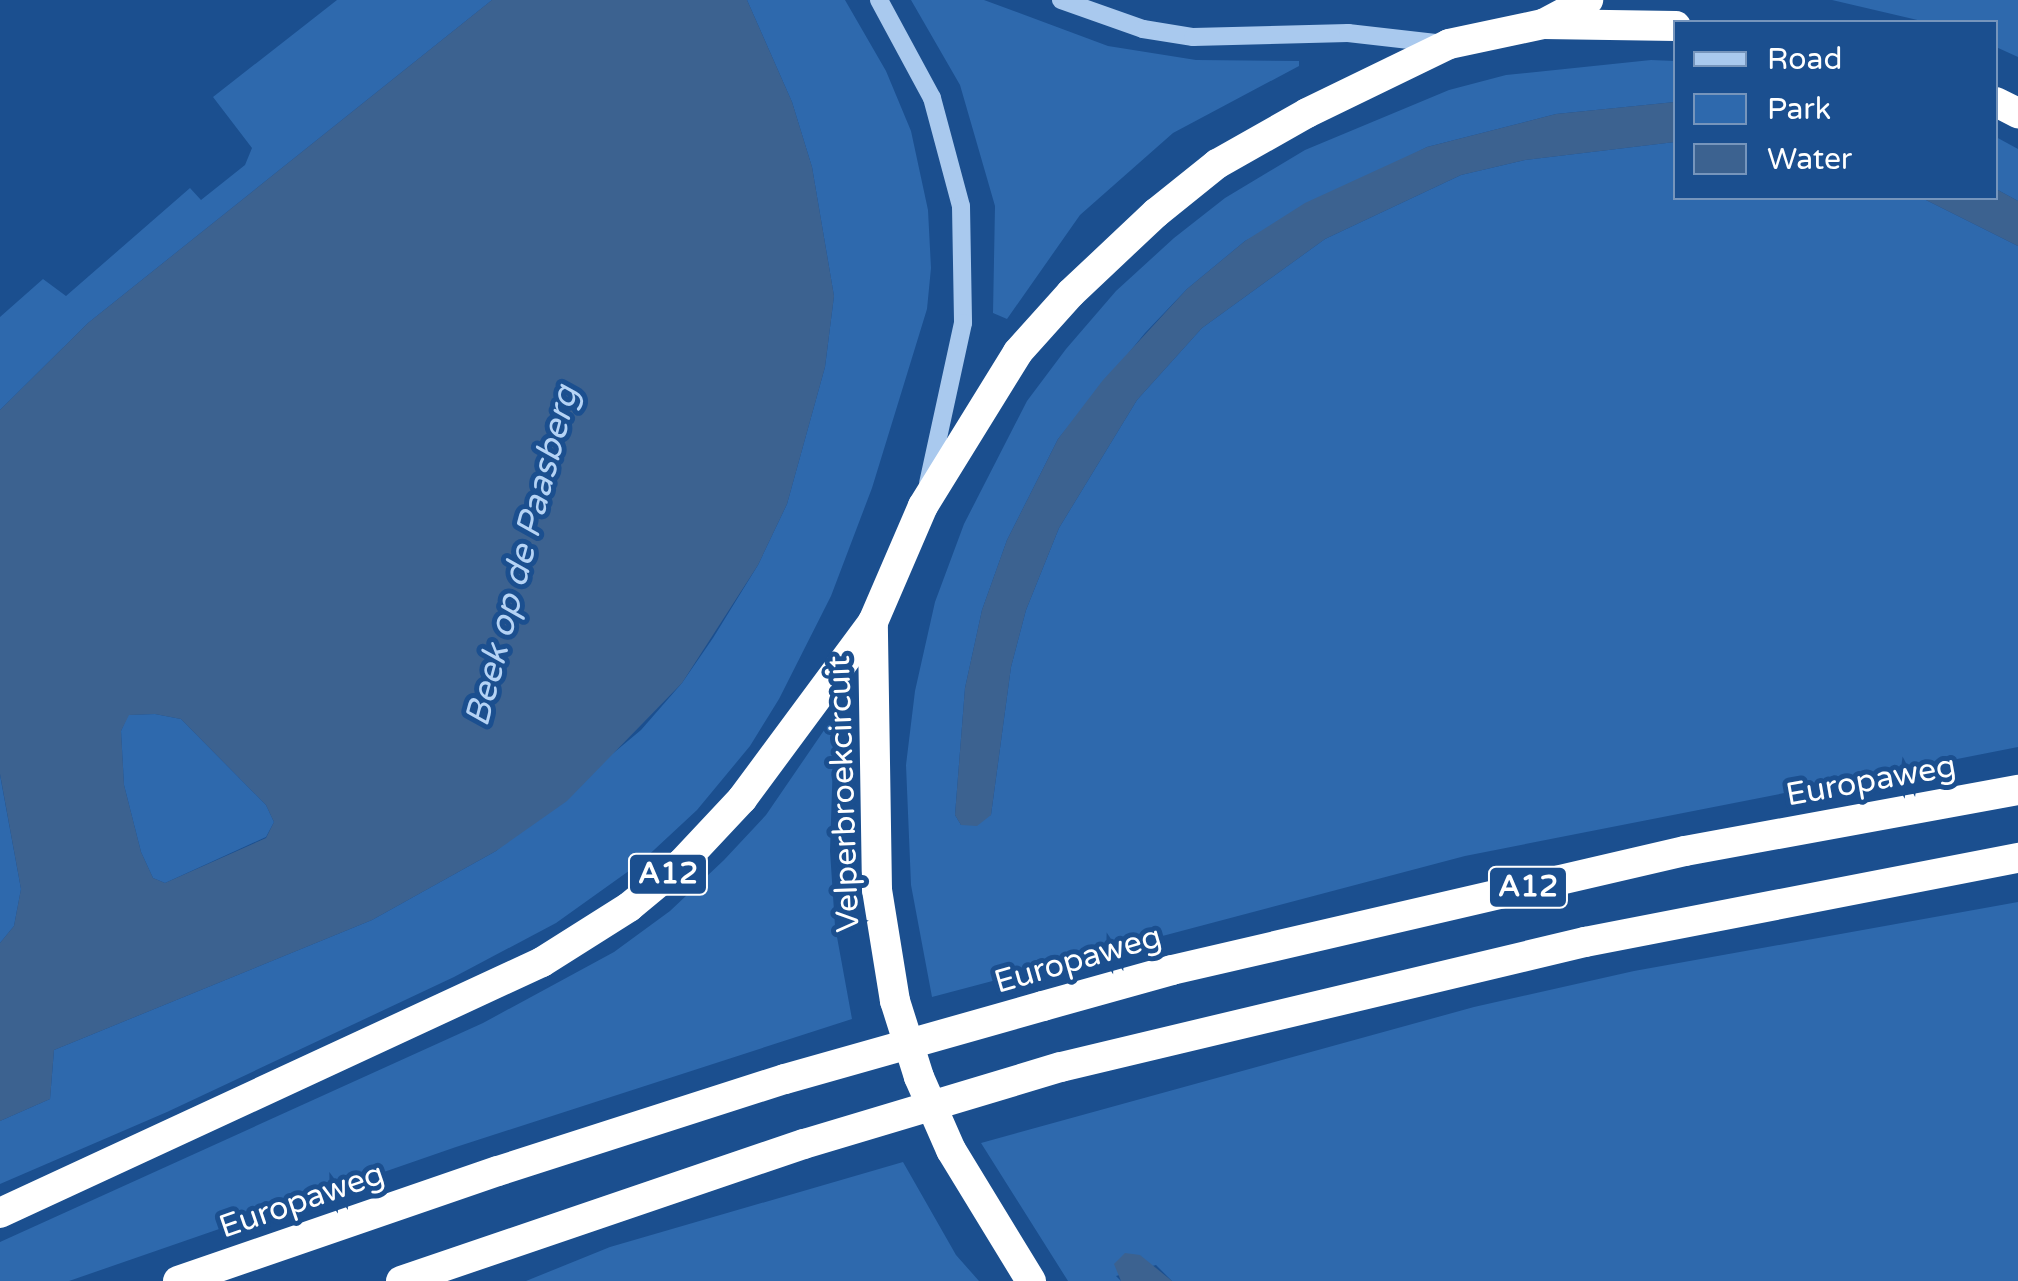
<!DOCTYPE html>
<style>
body{margin:0}
#map{position:relative;width:2018px;height:1281px;overflow:hidden;background:#1b4f8f;font-family:"Varela Round",sans-serif}
div>[style]{position:absolute}
[style*='--x']{left:calc(var(--x)*1px);top:calc(var(--y)*1px);width:calc(var(--w)*1px);rotate:calc(var(--a)*1deg)}
.green>*{inset:0;background:#2e69ad}
.water>*{inset:0;background:#3c6290}
.minor>*{height:18px;margin:-9px;padding:0 9px;transform-origin:9px;border-radius:9px;background:#a9c9ee}
.highway>*{height:30px;margin:-15px;padding:0 15px;transform-origin:15px;border-radius:15px;background:#fff}
.highway-bridge>*{height:30px;margin:-15px;padding:0 15px;transform-origin:15px;border-radius:15px;background:#fff}
span{translate:-50% -50%;white-space:nowrap;text-align:center;line-height:1.15;-webkit-text-stroke:10px #1b4f8f;paint-order:stroke}
.shield-label span{padding:2px 8px;background:#1b4f8f;border:2px solid;border-radius:8px;-webkit-text-stroke-width:0}
.shield-label{font-size:30px;color:#fff;font-weight:700}
.street-label{font-size:32px;color:#fff}
.water-label{font-size:35px;color:#b5d3f5;font-style:italic}
.legend{position:absolute;left:1673px;top:20px;width:325px;height:180px;box-sizing:border-box;background:#1b4f8f;border:2px solid #7695bc;margin:0;padding:12px 18px;list-style:none;font-size:30px;color:#fff}
.legend li{display:flex;align-items:center;gap:20px;height:50px}
.legend b{width:50px;border:2px solid #7695bc}
</style>
<div id="map">
<div class="green">
<div style="clip-path:polygon(337px 0,492px 0,88px 323px,0 410px,0 317px,43px 279px,66px 296px,190px 188px,201px 200px,245px 165px,252px 148px,213px 97px)"></div>
<div style="clip-path:polygon(747px 0,845px 0,886px 71px,911px 131px,928px 210px,931px 268px,927px 309px,872px 488px,831px 596px,779px 699px,750px 746px,697px 810px,640px 863px,556px 923px,454px 977px,167px 1112px,0 1184px,0 1121px,50px 1099px,54px 1050px,372px 920px,496px 851px,641px 730px,682px 683px,713px 638px,758px 565px,787px 504px,825px 367px,834px 296px,812px 167px,792px 102px)"></div>
<div style="clip-path:polygon(911px 0,984px 0,1108px 46px,1196px 60px,1299px 61px,1299px 66px,1173px 133px,1080px 215px,1007px 319px,993px 313px,995px 206px,960px 85px)"></div>
<div style="clip-path:polygon(1832px 0,2018px 0,2018px 57px,1996px 47px,1996px 22px,1926px 22px)"></div>
<div style="clip-path:polygon(1651px 60px,1675px 61px,1675px 102px,1556px 114px,1427px 147px,1245px 241px,1187px 289px,1145px 333px,1058px 439px,1007px 540px,982px 610px,965px 688px,955px 815px,961px 825px,991px 815px,1011px 667px,1026px 610px,1059px 528px,1137px 400px,1202px 328px,1325px 239px,1461px 175px,1525px 160px,1675px 142px,1676px 198px,1922px 198px,2018px 246px,2018px 747px,1465px 856px,932px 997px,911px 885px,906px 765px,915px 691px,935px 602px,964px 524px,1027px 401px,1066px 349px,1116px 291px,1174px 238px,1225px 198px,1305px 150px,1449px 90px,1506px 75px)"></div>
<div style="clip-path:polygon(1996px 137px,2018px 149px,2018px 201px,1996px 189px)"></div>
<div style="clip-path:polygon(155px 714px,181px 719px,266px 805px,274px 822px,266px 837px,165px 883px,153px 878px,141px 852px,124px 785px,121px 731px,128px 715px)"></div>
<div style="clip-path:polygon(829px 723px,834px 729px,830px 851px,835px 926px,852px 1019px,456px 1147px,69px 1281px,0 1281px,0 1242px,483px 1023px,614px 952px,670px 911px,724px 860px,766px 815px)"></div>
<div style="clip-path:polygon(0 775px,21px 889px,14px 926px,0 943px)"></div>
<div style="clip-path:polygon(2018px 902px,2018px 1281px,1172px 1281px,1156px 1265px,1116px 1276px,1121px 1281px,1068px 1281px,981px 1143px,1474px 1007px,1634px 971px)"></div>
<div style="clip-path:polygon(903px 1162px,956px 1255px,979px 1281px,526px 1281px,610px 1247px)"></div>
</div>
<div class="water">
<div style="clip-path:polygon(evenodd,492px 0,747px 0,792px 102px,812px 167px,834px 296px,825px 367px,787px 504px,758px 565px,682px 683px,567px 801px,496px 851px,372px 920px,54px 1050px,50px 1099px,0 1121px,0 943px,14px 926px,21px 889px,0 774px,0 410px,88px 323px,492px 0,155px 714px,181px 719px,266px 805px,274px 822px,266px 838px,165px 883px,153px 878px,141px 852px,124px 785px,121px 731px,129px 715px,155px 714px)"></div>
<div style="clip-path:polygon(1675px 102px,1675px 142px,1525px 160px,1461px 175px,1325px 239px,1202px 328px,1137px 400px,1059px 528px,1026px 610px,1011px 667px,991px 815px,977px 826px,961px 825px,955px 815px,965px 688px,982px 610px,1007px 540px,1058px 439px,1103px 380px,1187px 289px,1245px 241px,1305px 203px,1427px 147px,1556px 114px)"></div>
<div style="clip-path:polygon(1996px 189px,2018px 201px,2018px 246px,1922px 198px,1996px 198px)"></div>
<div style="clip-path:polygon(1125px 1253px,1140px 1255px,1172px 1281px,1121px 1281px,1114px 1264px)"></div>
</div>
<div class="minor">
<div style="--x:879;--y:0;--w:111;--a:61.6"></div>
<div style="--x:932;--y:98;--w:112;--a:75"></div>
<div style="--x:961;--y:206;--w:117;--a:89"></div>
<div style="--x:963;--y:323;--w:164;--a:102.3"></div>
<div style="--x:1061;--y:0;--w:87;--a:19.5"></div>
<div style="--x:1143;--y:29;--w:51;--a:9.1"></div>
<div style="--x:1193;--y:37;--w:155;--a:-1.5"></div>
<div style="--x:1348;--y:33;--w:97;--a:6.5"></div>
</div>
<div class="highway">
<div style="--x:1545;--y:23;--w:49;--a:-28.1"></div>
<div style="--x:1996;--y:102;--w:25;--a:27"></div>
<div style="--x:1043;--y:1006;--w:134;--a:-15.6"></div>
<div style="--x:1172;--y:970;--w:527;--a:-13.06"></div>
<div style="--x:1685;--y:851;--w:339;--a:-10.4"></div>
<div style="--x:1061;--y:1067;--w:539;--a:-13.42"></div>
<div style="--x:1585;--y:942;--w:441;--a:-11"></div>
<div style="--x:0;--y:1213;--w:597;--a:-24.85"></div>
<div style="--x:542;--y:962;--w:103;--a:-32.3"></div>
<div style="--x:629;--y:907;--w:69;--a:-39.7"></div>
<div style="--x:682;--y:863;--w:88;--a:-46.8"></div>
<div style="--x:742;--y:799;--w:220;--a:-53.5"></div>
<div style="--x:178;--y:1281;--w:338;--a:-19"></div>
<div style="--x:498;--y:1171;--w:301;--a:-17.8"></div>
<div style="--x:401;--y:1281;--w:426;--a:-18.8"></div>
<div style="--x:1031;--y:1281;--w:153;--a:-121.4"></div>
<div style="--x:951;--y:1150;--w:80;--a:-113.7"></div>
<div style="--x:919;--y:1077;--w:80;--a:-107.5"></div>
<div style="--x:895;--y:1001;--w:112;--a:-99.2"></div>
<div style="--x:877;--y:890;--w:268;--a:-90.9"></div>
<div style="--x:873;--y:622;--w:126;--a:-66.7"></div>
<div style="--x:923;--y:506;--w:181;--a:-58.3"></div>
<div style="--x:1018;--y:352;--w:79;--a:-48.1"></div>
<div style="--x:1071;--y:293;--w:117;--a:-43.3"></div>
<div style="--x:1156;--y:213;--w:78;--a:-38.8"></div>
<div style="--x:1217;--y:164;--w:103;--a:-29.5"></div>
<div style="--x:1307;--y:113;--w:158;--a:-25.9"></div>
<div style="--x:1449;--y:44;--w:96;--a:-12"></div>
<div style="--x:1543;--y:24;--w:133;--a:0.9"></div>
</div>
<div class="highway-bridge">
<div style="--x:785;--y:1079;--w:268;--a:-15.8"></div>
<div style="--x:804;--y:1144;--w:268;--a:-16.7"></div>
</div>
<div class="shield-label">
<span style="left:668px;top:874px">A12</span>
<span style="left:1528px;top:887px">A12</span>
</div>
<div class="street-label">
<span style="left:1871px;top:781px;rotate:-10deg">Europaweg</span>
<span style="left:844px;top:794px;rotate:-92deg">Velperbroekcircuit</span>
<span style="left:1078px;top:960px;rotate:-16deg">Europaweg</span>
<span style="left:302px;top:1201px;rotate:-19deg">Europaweg</span>
</div>
<div class="water-label">
<span style="left:522px;top:556px;rotate:-75deg">Beek op de Paasberg</span>
</div>
<ul class="legend">
<li><b style="height:12px;background:#a9c9ee"></b>Road</li>
<li><b style="height:28px;background:#2e69ad"></b>Park</li>
<li><b style="height:28px;background:#3c6290"></b>Water</li>
</ul>
</div>
